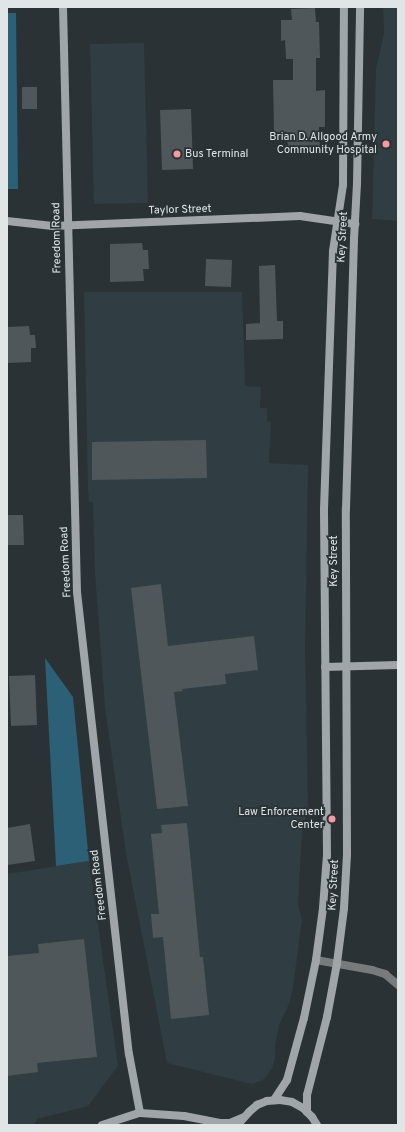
<!DOCTYPE html>
<style>
body{margin:0}
#map{position:relative;width:405px;height:1132px;overflow:hidden;background:#2a3235;font-family:Overpass,sans-serif}
div>[style]{position:absolute}
[style*='--x']{left:calc(var(--x)*1px);top:calc(var(--y)*1px);width:calc(var(--w)*1px);rotate:calc(var(--a)*1deg)}
.built>*{inset:0;background:#303d43}
.green>*{inset:0;background:#2c6076}
.building>*{inset:0;background:#4f575b}
.street>*{height:8px;margin:-4px;padding:0 4px;transform-origin:4px;border-radius:4px;background:#777b7d}
.secondary>*{height:8px;margin:-4px;padding:0 4px;transform-origin:4px;border-radius:4px;background:#9fa5a8}
.dots>*{width:11px;height:11px;translate:-50% -50%;box-sizing:border-box;border:2px solid #2a3235;border-radius:50%}
span{translate:-50% -50%;white-space:nowrap;text-align:center;line-height:1.15;-webkit-text-stroke:3.5px #2a3235;paint-order:stroke}
.poi-label{font-size:11px;color:#e0e5e7}
.right{translate:-100% -50%;text-align:right}
.left{translate:0 -50%;text-align:left}
.street-label{font-size:11px;color:#e0e5e7}
.frame{position:absolute;inset:0;border:8px solid #e0e5e7;pointer-events:none}
</style>
<div id="map">
<div class="built">
<div style="clip-path:polygon(383px 7px,398px 7px,398px 221px,372px 219px,376px 69px,384px 33px)"></div>
<div style="clip-path:polygon(144px 43px,148px 203px,94px 204px,90px 44px)"></div>
<div style="clip-path:polygon(84px 292px,242px 292px,245px 386px,261px 387px,260px 408px,267px 408px,267px 421px,271px 422px,269px 463px,308px 465px,305px 649px,308px 810px,302px 832px,298px 904px,302px 920px,293px 987px,289px 1004px,279px 1025px,275px 1046px,275px 1058px,272px 1069px,264px 1079px,252px 1084px,167px 1063px,126px 853px,105px 708px,95px 573px,93px 502px,89px 502px,88px 489px)"></div>
<div style="clip-path:polygon(89px 861px,118px 1066px,88px 1106px,37px 1119px,34px 1125px,7px 1125px,7px 874px)"></div>
</div>
<div class="green">
<div style="clip-path:polygon(7px 13px,16px 13px,18px 189px,7px 189px)"></div>
<div style="clip-path:polygon(45px 658px,73px 697px,89px 861px,56px 866px)"></div>
</div>
<div class="building">
<div style="clip-path:polygon(315px 8px,316px 22px,319px 22px,320px 58px,316px 58px,316px 91px,325px 90px,325px 127px,319px 127px,320px 148px,288px 149px,287px 132px,274px 133px,273px 80px,293px 80px,293px 59px,286px 59px,285px 40px,281px 41px,281px 20px,292px 20px,291px 9px)"></div>
<div style="clip-path:polygon(22px 87px,37px 87px,37px 109px,22px 109px)"></div>
<div style="clip-path:polygon(191px 109px,193px 169px,162px 170px,160px 110px)"></div>
<div style="clip-path:polygon(142px 243px,143px 250px,148px 250px,149px 269px,143px 269px,144px 281px,110px 282px,110px 244px)"></div>
<div style="clip-path:polygon(206px 259px,232px 260px,231px 287px,205px 286px)"></div>
<div style="clip-path:polygon(275px 265px,277px 321px,283px 321px,283px 339px,246px 340px,246px 324px,260px 323px,259px 266px)"></div>
<div style="clip-path:polygon(29px 326px,30px 335px,35px 335px,36px 348px,31px 348px,31px 362px,7px 363px,7px 327px)"></div>
<div style="clip-path:polygon(206px 440px,207px 478px,92px 480px,92px 442px)"></div>
<div style="clip-path:polygon(7px 515px,23px 515px,24px 545px,7px 545px)"></div>
<div style="clip-path:polygon(161px 584px,168px 646px,254px 636px,258px 670px,225px 674px,226px 684px,182px 689px,183px 691px,174px 692px,188px 806px,157px 809px,131px 588px)"></div>
<div style="clip-path:polygon(35px 675px,37px 725px,11px 726px,9px 676px)"></div>
<div style="clip-path:polygon(187px 823px,200px 957px,203px 957px,209px 1015px,171px 1019px,163px 937px,153px 938px,151px 914px,159px 914px,151px 834px,162px 833px,161px 825px)"></div>
<div style="clip-path:polygon(30px 824px,35px 861px,7px 865px,7px 828px)"></div>
<div style="clip-path:polygon(84px 939px,97px 1057px,37px 1063px,38px 1072px,7px 1076px,7px 956px,39px 953px,38px 944px)"></div>
</div>
<div class="street">
<div style="--x:316;--y:960;--w:57;--a:10.1"></div>
<div style="--x:372;--y:970;--w:14;--a:17"></div>
<div style="--x:385;--y:974;--w:17;--a:40"></div>
</div>
<div class="secondary">
<div style="--x:63;--y:7;--w:585;--a:88.63"></div>
<div style="--x:77;--y:592;--w:465;--a:83.6"></div>
<div style="--x:129;--y:1054;--w:60;--a:79.4"></div>
<div style="--x:7;--y:221;--w:46;--a:6.2"></div>
<div style="--x:53;--y:226;--w:247;--a:-2.3"></div>
<div style="--x:300;--y:216;--w:56;--a:8.3"></div>
<div style="--x:325;--y:667;--w:73;--a:-1.6"></div>
<div style="--x:274;--y:1100;--w:24;--a:-57"></div>
<div style="--x:287;--y:1080;--w:64;--a:-74.7"></div>
<div style="--x:304;--y:1018;--w:59;--a:-78.3"></div>
<div style="--x:316;--y:960;--w:52;--a:-82.3"></div>
<div style="--x:323;--y:908;--w:53;--a:-85.7"></div>
<div style="--x:327;--y:855;--w:346;--a:-90.5"></div>
<div style="--x:324;--y:509;--w:258;--a:-88"></div>
<div style="--x:333;--y:251;--w:67;--a:-81.4"></div>
<div style="--x:343;--y:185;--w:178;--a:-89.7"></div>
<div style="--x:307;--y:1112;--w:17;--a:-90"></div>
<div style="--x:307;--y:1095;--w:81;--a:-75.6"></div>
<div style="--x:327;--y:1017;--w:55;--a:-79.5"></div>
<div style="--x:337;--y:963;--w:55;--a:-82.7"></div>
<div style="--x:344;--y:908;--w:53;--a:-86.8"></div>
<div style="--x:347;--y:855;--w:346;--a:-90.2"></div>
<div style="--x:346;--y:509;--w:270;--a:-88.3"></div>
<div style="--x:354;--y:239;--w:55;--a:-86.9"></div>
<div style="--x:357;--y:184;--w:177;--a:-89"></div>
<div style="--x:241;--y:1121;--w:12;--a:-48"></div>
<div style="--x:249;--y:1112;--w:11;--a:-41"></div>
<div style="--x:257;--y:1105;--w:11;--a:-22"></div>
<div style="--x:267;--y:1101;--w:13;--a:-4"></div>
<div style="--x:280;--y:1100;--w:12;--a:9"></div>
<div style="--x:292;--y:1102;--w:13;--a:29"></div>
<div style="--x:303;--y:1108;--w:13;--a:45"></div>
<div style="--x:312;--y:1117;--w:9;--a:58"></div>
<div style="--x:102;--y:1125;--w:40;--a:-18"></div>
<div style="--x:140;--y:1113;--w:44;--a:3.9"></div>
<div style="--x:184;--y:1116;--w:38;--a:11"></div>
<div style="--x:221;--y:1123;--w:9;--a:0"></div>
<div style="--x:230;--y:1123;--w:15;--a:-23"></div>
</div>
<div class="dots">
<div style="left:386px;top:144px;background:#f59b9e"></div>
<div style="left:177px;top:154px;background:#f59b9e"></div>
<div style="left:332px;top:819px;background:#f59b9e"></div>
</div>
<div class="poi-label">
<span class="right" style="left:377px;top:144px">Brian D. Allgood Army<br>Community Hospital</span>
<span class="left" style="left:185px;top:154px">Bus Terminal</span>
<span class="right" style="left:324px;top:819px">Law Enforcement<br>Center</span>
</div>
<div class="street-label">
<span style="left:180px;top:210px;rotate:-2deg">Taylor Street</span>
<span style="left:343px;top:237px;rotate:-87deg">Key Street</span>
<span style="left:57px;top:238px;rotate:-91deg">Freedom Road</span>
<span style="left:334px;top:561px;rotate:-90deg">Key Street</span>
<span style="left:66px;top:562px;rotate:-93deg">Freedom Road</span>
<span style="left:99px;top:885px;rotate:-97deg">Freedom Road</span>
<span style="left:334px;top:885px;rotate:-87deg">Key Street</span>
</div>
<div class="frame"></div>
</div>
